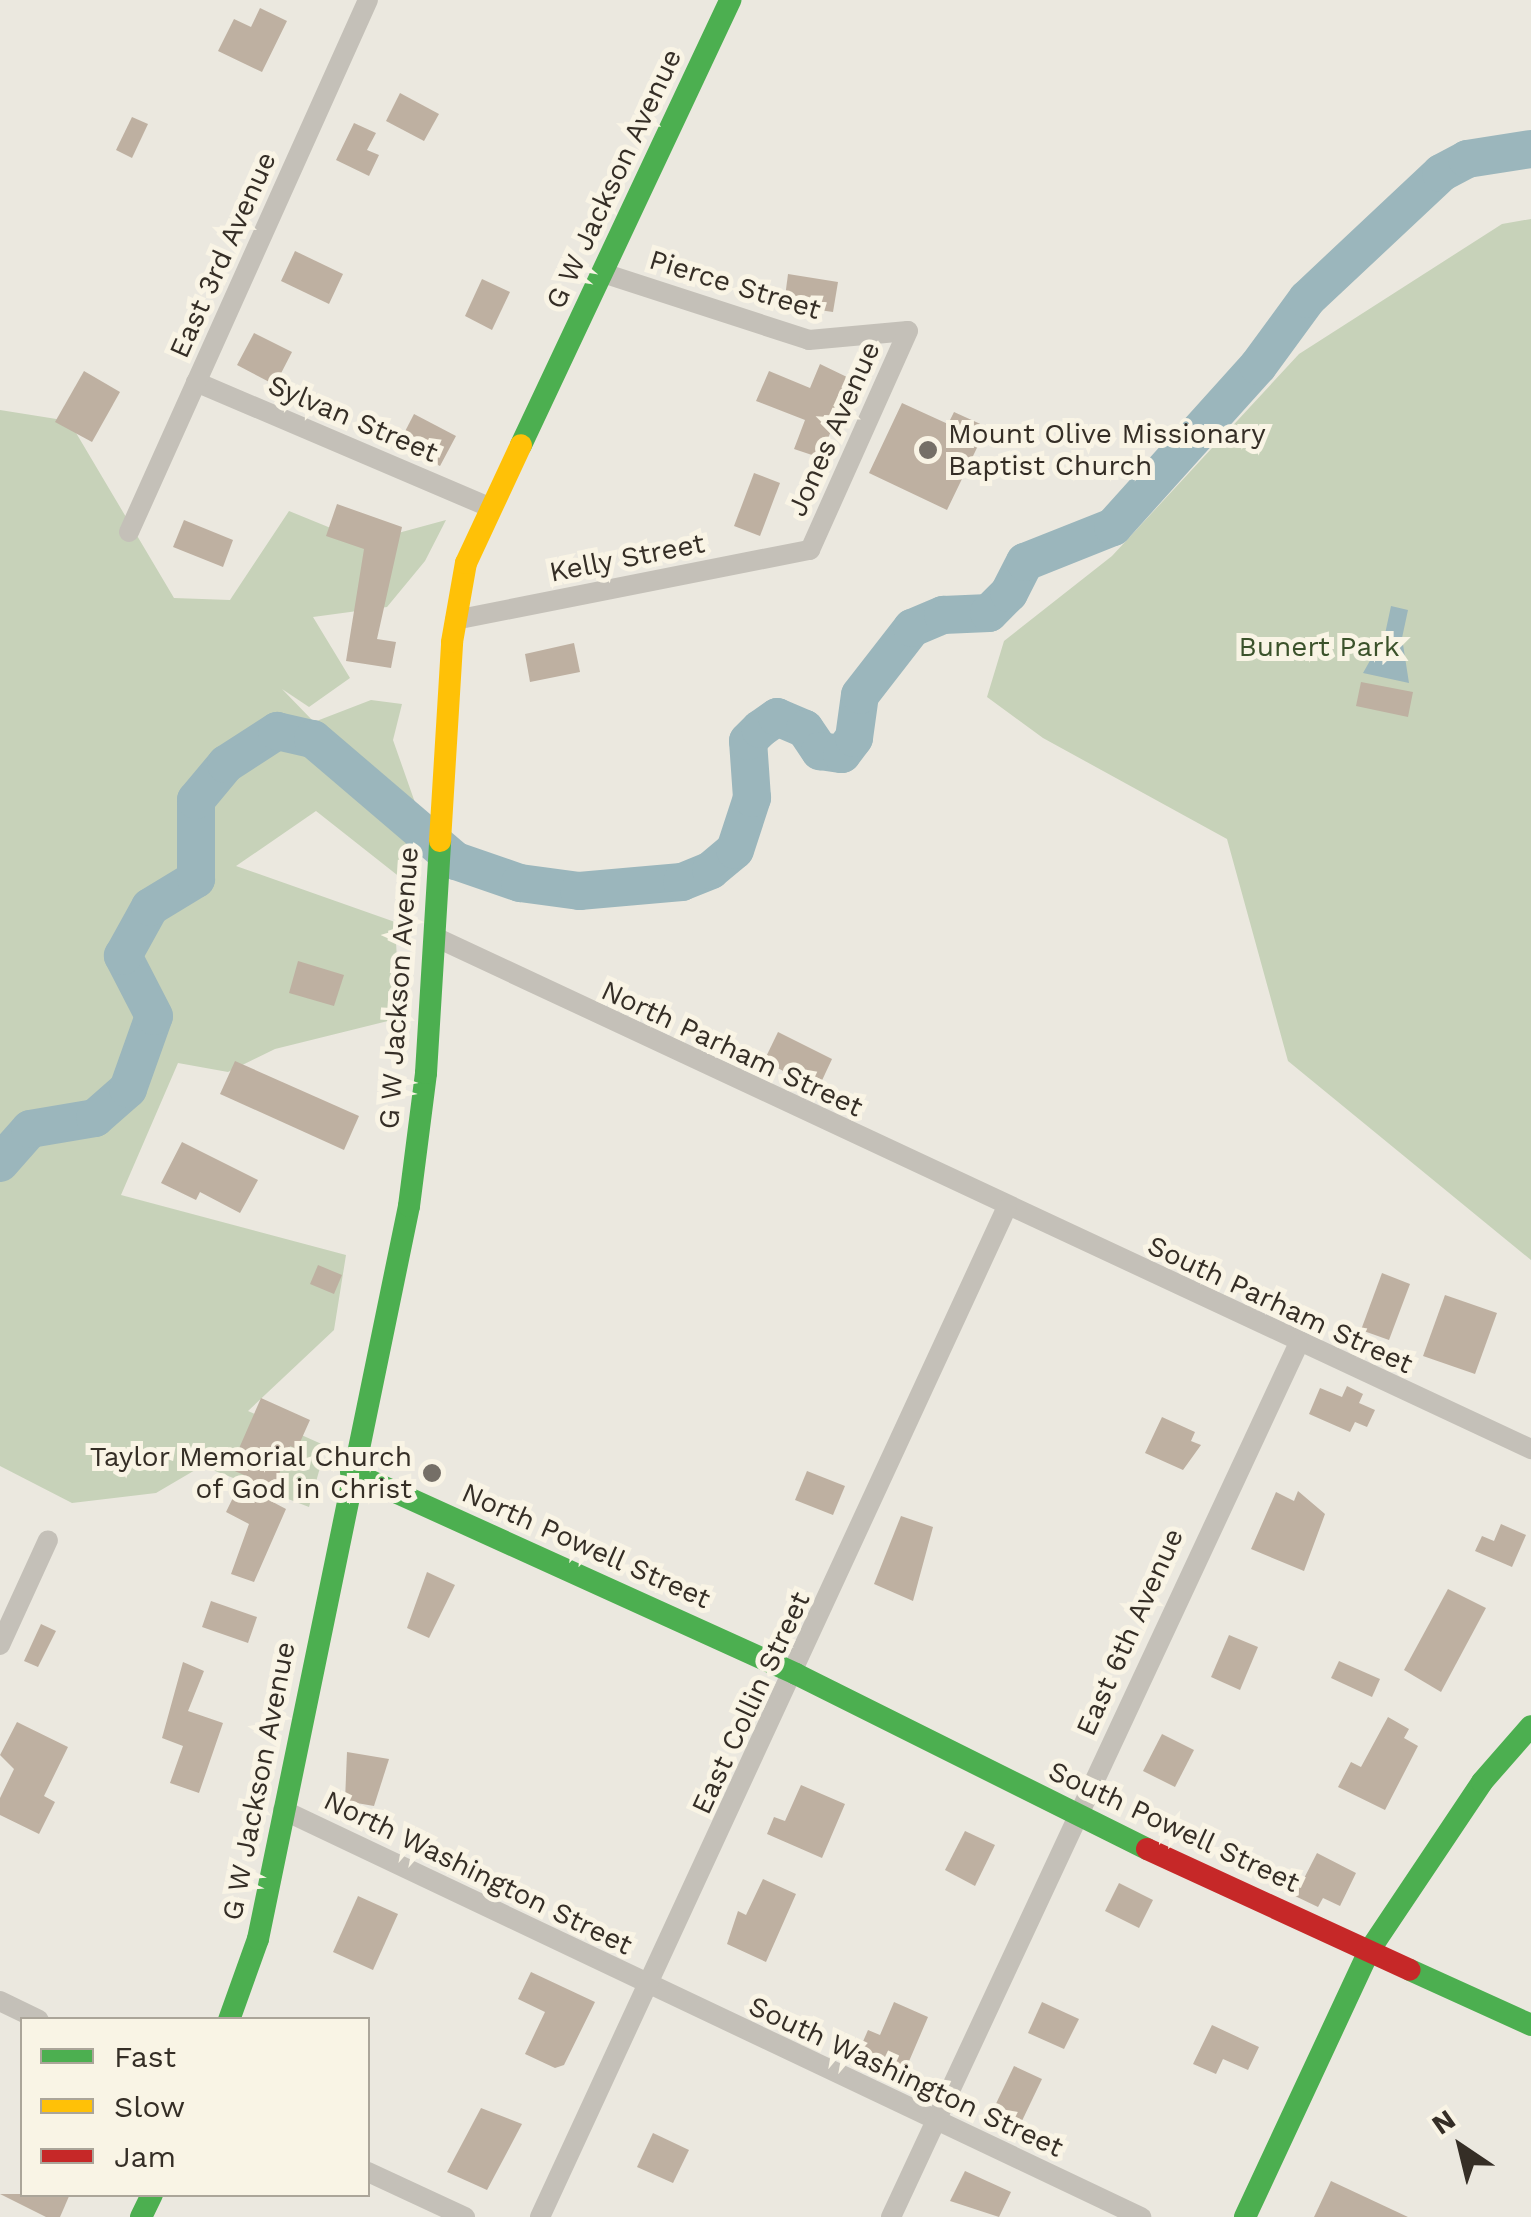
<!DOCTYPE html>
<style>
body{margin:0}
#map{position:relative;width:1531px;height:2217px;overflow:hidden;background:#ebe8df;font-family:"Work Sans",sans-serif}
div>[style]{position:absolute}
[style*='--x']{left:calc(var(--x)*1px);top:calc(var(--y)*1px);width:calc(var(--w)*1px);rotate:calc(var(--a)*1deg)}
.green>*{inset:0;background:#c7d2b9}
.water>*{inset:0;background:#9bb6bc}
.river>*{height:38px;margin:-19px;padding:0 19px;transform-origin:19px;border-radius:19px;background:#9bb6bc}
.building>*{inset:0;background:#beb0a1}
.street>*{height:20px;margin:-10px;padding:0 10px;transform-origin:10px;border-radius:10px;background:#c4c0b8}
.fast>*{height:22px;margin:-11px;padding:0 11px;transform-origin:11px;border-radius:11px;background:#4caf50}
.slow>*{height:22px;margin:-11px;padding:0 11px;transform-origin:11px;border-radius:11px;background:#ffc107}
.jam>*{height:22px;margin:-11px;padding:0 11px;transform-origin:11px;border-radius:11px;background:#c62828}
.dots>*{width:28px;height:28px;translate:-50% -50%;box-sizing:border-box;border:5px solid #f9f4e5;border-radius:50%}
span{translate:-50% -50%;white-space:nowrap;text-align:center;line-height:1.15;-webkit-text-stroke:10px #f9f4e5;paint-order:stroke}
.street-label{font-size:28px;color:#352e26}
.poi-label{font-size:28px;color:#352e26}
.left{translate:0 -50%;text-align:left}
.right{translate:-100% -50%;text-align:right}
.park-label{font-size:28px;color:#3b522b}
.legend{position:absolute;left:20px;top:2017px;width:350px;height:180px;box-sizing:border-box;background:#f9f4e5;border:2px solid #aba599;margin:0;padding:12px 18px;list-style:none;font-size:30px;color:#352e26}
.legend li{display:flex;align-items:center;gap:20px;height:50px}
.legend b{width:50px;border:2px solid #aba599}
.north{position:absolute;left:1411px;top:2097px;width:100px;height:100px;-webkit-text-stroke:8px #f9f4e5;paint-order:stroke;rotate:325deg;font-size:28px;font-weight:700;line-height:40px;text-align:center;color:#352e26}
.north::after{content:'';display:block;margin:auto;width:35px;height:45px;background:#352e26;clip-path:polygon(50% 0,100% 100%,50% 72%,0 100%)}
</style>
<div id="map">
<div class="green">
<div style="clip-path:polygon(1531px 219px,1531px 1260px,1288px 1061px,1227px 839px,1043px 738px,987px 697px,1004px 641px,1112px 556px,1299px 354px,1502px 224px)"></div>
<div style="clip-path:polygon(0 410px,69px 421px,174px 598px,230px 600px,289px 511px,365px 542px,446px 520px,425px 561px,387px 607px,313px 617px,350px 678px,309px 707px,282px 689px,314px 722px,371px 700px,402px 704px,393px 740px,419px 814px,406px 882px,316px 811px,236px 866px,395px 922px,400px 1018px,275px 1049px,228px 1072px,178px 1063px,121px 1195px,346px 1255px,334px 1330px,248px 1411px,326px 1446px,309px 1507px,202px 1466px,156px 1493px,72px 1503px,0 1466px)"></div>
</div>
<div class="water">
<div style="clip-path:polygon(1391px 606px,1408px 610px,1402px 638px,1409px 683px,1363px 673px,1385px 634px)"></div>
</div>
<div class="river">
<div style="--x:0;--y:1163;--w:45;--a:-48.6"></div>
<div style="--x:30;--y:1129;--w:66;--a:-9.6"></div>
<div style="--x:95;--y:1118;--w:44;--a:-41.3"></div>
<div style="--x:128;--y:1089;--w:77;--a:-70.4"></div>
<div style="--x:154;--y:1016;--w:68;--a:-117.3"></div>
<div style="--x:123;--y:956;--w:56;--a:-61.1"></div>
<div style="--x:150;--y:907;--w:54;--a:-31.3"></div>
<div style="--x:196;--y:879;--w:79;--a:-90"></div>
<div style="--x:196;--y:800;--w:47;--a:-50.2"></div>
<div style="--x:226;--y:764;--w:61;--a:-32.9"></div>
<div style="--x:277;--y:731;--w:37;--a:13"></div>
<div style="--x:313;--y:739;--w:188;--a:40.5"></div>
<div style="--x:456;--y:861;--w:68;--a:19"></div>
<div style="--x:520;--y:883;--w:60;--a:7.7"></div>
<div style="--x:579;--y:891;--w:103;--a:-5"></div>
<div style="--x:682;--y:882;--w:31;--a:-22"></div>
<div style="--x:711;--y:870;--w:31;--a:-40"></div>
<div style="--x:735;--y:850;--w:55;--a:-71.9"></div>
<div style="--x:752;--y:798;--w:57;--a:-94"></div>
<div style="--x:748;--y:741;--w:17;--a:-45"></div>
<div style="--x:760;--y:729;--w:21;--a:-35"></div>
<div style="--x:777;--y:717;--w:30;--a:23"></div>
<div style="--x:805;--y:729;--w:27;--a:56"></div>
<div style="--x:820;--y:751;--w:22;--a:8"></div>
<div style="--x:842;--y:754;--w:20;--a:-53"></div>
<div style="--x:854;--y:738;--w:43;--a:-82.1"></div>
<div style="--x:860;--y:695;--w:85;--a:-52.2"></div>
<div style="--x:912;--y:628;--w:34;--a:-23"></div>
<div style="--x:943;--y:615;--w:46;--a:-2.5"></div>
<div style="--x:989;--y:613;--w:28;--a:-45"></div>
<div style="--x:1009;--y:593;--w:35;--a:-63"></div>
<div style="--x:1025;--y:562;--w:95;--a:-21.7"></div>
<div style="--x:1113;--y:527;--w:217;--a:-48"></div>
<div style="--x:1258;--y:366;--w:83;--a:-53.8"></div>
<div style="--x:1307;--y:299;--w:184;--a:-43.2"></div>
<div style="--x:1441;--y:173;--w:30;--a:-28"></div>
<div style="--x:1467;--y:159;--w:65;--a:-8.9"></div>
</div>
<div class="building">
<div style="clip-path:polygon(260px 8px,287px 21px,262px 72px,218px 51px,234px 19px,251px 27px)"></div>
<div style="clip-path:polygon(400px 93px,439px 114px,424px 141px,386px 121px)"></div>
<div style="clip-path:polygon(132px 117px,148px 124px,132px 158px,116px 150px)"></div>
<div style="clip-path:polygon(354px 123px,376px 133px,367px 150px,379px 155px,369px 176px,336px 160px)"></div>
<div style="clip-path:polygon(295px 251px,343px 274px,329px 304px,281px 281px)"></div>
<div style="clip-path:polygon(788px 274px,838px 282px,833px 312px,784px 305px)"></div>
<div style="clip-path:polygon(482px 279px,510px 292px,492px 330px,465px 316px)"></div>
<div style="clip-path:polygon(254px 333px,292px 352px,275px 385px,237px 365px)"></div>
<div style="clip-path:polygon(820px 364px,849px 378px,827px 423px,833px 425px,821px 458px,794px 449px,805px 420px,756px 401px,769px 371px,810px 388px)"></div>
<div style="clip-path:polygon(84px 371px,120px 392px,92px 442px,55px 422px)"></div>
<div style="clip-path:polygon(902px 403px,948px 424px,954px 412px,987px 427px,947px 510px,869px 473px)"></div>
<div style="clip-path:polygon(414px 414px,456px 436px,440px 466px,398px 445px)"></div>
<div style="clip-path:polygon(754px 473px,780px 483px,760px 536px,734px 526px)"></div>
<div style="clip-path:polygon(337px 504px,402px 527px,377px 639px,396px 642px,391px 668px,346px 661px,364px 549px,326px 536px)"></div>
<div style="clip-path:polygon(184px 520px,233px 540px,223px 567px,173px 547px)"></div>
<div style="clip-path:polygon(574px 643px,580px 672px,530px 682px,525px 654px)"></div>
<div style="clip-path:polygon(1361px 682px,1413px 692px,1408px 717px,1356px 706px)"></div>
<div style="clip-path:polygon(298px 961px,344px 975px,334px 1006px,289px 993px)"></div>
<div style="clip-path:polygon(778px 1032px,832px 1059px,818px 1089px,764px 1061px)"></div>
<div style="clip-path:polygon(235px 1061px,359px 1116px,344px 1150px,220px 1094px)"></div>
<div style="clip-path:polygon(182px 1142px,258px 1180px,240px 1213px,200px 1192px,196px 1200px,161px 1183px)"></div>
<div style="clip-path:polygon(318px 1265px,342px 1275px,334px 1294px,310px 1284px)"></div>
<div style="clip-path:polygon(1382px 1273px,1410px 1284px,1389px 1340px,1361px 1330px)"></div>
<div style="clip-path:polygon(1445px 1295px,1497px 1313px,1475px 1374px,1423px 1356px)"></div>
<div style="clip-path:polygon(1347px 1386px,1363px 1394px,1359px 1403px,1375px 1410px,1367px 1427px,1355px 1422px,1350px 1432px,1309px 1414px,1320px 1388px,1342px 1397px)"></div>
<div style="clip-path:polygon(261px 1398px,310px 1420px,297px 1449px,290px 1446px,269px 1500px,286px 1509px,254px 1582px,231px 1574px,249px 1524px,226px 1512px,244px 1475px,230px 1469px)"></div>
<div style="clip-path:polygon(1162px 1417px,1195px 1432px,1191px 1441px,1201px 1445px,1183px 1470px,1145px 1453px)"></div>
<div style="clip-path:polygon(807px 1471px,845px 1486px,833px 1515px,795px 1500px)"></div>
<div style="clip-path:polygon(1298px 1491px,1325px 1514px,1304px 1571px,1251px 1549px,1276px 1492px,1294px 1501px)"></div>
<div style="clip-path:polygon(901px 1516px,933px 1527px,913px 1601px,874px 1584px)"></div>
<div style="clip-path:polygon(1501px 1524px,1526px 1535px,1512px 1567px,1475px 1551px,1482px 1536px,1494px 1541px)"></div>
<div style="clip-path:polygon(427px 1572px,455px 1585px,429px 1638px,407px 1628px)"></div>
<div style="clip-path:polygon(1448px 1589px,1486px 1608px,1441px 1692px,1404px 1670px)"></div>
<div style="clip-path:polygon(211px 1601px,257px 1617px,248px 1643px,202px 1627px)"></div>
<div style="clip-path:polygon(41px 1624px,56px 1631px,38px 1667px,24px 1661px)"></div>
<div style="clip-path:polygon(1229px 1635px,1258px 1647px,1240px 1690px,1211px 1677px)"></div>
<div style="clip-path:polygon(1339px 1661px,1380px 1679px,1372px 1697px,1331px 1678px)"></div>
<div style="clip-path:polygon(183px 1662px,204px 1671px,188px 1711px,223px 1723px,199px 1793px,170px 1783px,183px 1746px,162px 1738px)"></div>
<div style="clip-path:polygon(1388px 1717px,1409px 1729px,1404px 1738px,1418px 1746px,1385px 1810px,1338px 1787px,1351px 1762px,1361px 1767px)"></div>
<div style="clip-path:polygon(17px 1722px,68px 1747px,44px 1796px,55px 1802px,39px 1834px,0 1815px,0 1798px,14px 1769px,0 1755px)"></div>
<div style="clip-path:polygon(1162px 1734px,1194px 1750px,1175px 1787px,1143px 1771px)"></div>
<div style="clip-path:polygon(347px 1752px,389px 1759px,374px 1806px,345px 1801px)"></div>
<div style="clip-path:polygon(801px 1785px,845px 1804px,822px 1858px,767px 1834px,774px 1817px,785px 1821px)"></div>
<div style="clip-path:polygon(965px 1831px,995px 1845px,975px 1886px,945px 1870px)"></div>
<div style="clip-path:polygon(1317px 1853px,1356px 1873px,1340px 1906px,1323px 1898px,1318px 1907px,1295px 1896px)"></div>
<div style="clip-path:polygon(763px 1879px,796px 1894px,766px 1962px,727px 1944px,738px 1911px,746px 1915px)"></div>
<div style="clip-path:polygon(1119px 1883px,1153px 1900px,1139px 1928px,1105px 1911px)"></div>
<div style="clip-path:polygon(358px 1896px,398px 1914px,373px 1970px,333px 1952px)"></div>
<div style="clip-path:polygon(531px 1972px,595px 2002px,564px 2065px,555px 2068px,525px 2054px,545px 2012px,518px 1999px)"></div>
<div style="clip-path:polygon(894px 2002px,928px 2017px,904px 2073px,858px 2053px,868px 2030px,880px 2035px)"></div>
<div style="clip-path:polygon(1042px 2002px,1079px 2019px,1064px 2049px,1028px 2033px)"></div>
<div style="clip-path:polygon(1212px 2025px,1259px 2047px,1248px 2070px,1223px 2059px,1216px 2074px,1193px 2064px)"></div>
<div style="clip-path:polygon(1014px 2066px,1042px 2079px,1020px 2125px,992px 2112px)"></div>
<div style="clip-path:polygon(481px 2108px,522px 2124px,487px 2190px,447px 2172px)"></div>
<div style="clip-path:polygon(653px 2133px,689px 2150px,673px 2183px,637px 2167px)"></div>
<div style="clip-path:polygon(965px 2171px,1011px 2192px,999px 2217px,950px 2201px)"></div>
<div style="clip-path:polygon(1331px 2181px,1408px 2217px,1314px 2217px)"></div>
<div style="clip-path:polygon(0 2194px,70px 2194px,60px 2217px,46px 2217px)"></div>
</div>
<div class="street">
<div style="--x:606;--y:274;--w:213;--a:18"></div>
<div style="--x:809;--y:340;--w:99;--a:-5.2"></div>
<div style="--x:196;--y:382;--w:319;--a:23.1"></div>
<div style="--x:129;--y:532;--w:583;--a:-65.81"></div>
<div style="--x:455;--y:620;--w:362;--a:-11.2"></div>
<div style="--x:810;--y:550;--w:240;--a:-65.9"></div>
<div style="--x:435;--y:937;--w:1210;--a:25.04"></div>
<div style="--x:0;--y:1645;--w:115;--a:-65.4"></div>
<div style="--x:283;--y:1810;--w:950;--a:25.38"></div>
<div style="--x:0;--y:2001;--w:43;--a:26"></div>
<div style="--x:368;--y:2172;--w:107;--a:24.9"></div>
<div style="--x:540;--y:2217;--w:1111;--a:-65.19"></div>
<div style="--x:891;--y:2217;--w:962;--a:-64.98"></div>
</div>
<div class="fast">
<div style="--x:521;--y:445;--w:492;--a:-64.8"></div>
<div style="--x:351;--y:1472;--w:489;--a:24.4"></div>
<div style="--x:796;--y:1674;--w:392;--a:26.5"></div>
<div style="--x:1410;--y:1970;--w:133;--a:24.4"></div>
<div style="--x:229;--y:2020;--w:86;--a:-70.3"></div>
<div style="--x:258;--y:1939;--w:748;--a:-78.36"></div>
<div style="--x:409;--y:1206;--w:134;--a:-82.7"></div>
<div style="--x:426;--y:1073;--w:232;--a:-86.5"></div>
<div style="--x:141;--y:2217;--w:25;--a:-64"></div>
<div style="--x:1245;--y:2217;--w:293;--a:-65"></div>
<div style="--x:1369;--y:1951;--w:203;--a:-56.2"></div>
<div style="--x:1482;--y:1782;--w:74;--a:-48.8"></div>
</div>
<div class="slow">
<div style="--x:440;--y:841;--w:199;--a:-86.5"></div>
<div style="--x:452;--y:642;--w:80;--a:-80"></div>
<div style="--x:466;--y:563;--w:130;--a:-65"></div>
</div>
<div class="jam">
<div style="--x:1147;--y:1849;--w:289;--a:24.7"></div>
</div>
<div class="dots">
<div style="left:928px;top:450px;background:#756f67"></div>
<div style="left:432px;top:1473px;background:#756f67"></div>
</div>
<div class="street-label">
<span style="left:614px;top:179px;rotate:-65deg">G W Jackson Avenue</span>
<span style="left:223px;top:255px;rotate:-66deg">East 3rd Avenue</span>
<span style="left:735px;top:285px;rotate:17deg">Pierce Street</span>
<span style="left:353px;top:419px;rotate:23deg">Sylvan Street</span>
<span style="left:834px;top:429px;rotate:-66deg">Jones Avenue</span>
<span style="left:627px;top:558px;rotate:-11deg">Kelly Street</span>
<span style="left:399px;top:988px;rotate:-86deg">G W Jackson Avenue</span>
<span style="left:732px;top:1049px;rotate:25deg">North Parham Street</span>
<span style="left:1280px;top:1305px;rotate:25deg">South Parham Street</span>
<span style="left:586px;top:1546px;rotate:24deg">North Powell Street</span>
<span style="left:1130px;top:1632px;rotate:-66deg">East 6th Avenue</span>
<span style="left:751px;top:1703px;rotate:-65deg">East Collin Street</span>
<span style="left:259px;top:1781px;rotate:-79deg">G W Jackson Avenue</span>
<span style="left:1174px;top:1827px;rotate:25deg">South Powell Street</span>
<span style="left:478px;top:1873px;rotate:26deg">North Washington Street</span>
<span style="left:906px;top:2077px;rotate:25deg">South Washington Street</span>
</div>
<div class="poi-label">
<span class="left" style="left:948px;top:450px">Mount Olive Missionary<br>Baptist Church</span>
<span class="right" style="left:412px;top:1473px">Taylor Memorial Church<br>of God in Christ</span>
</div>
<div class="park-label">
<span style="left:1319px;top:647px">Bunert Park</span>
</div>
<ul class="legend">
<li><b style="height:12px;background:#4caf50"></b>Fast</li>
<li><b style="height:12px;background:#ffc107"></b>Slow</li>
<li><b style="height:12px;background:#c62828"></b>Jam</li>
</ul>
<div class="north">N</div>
</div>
